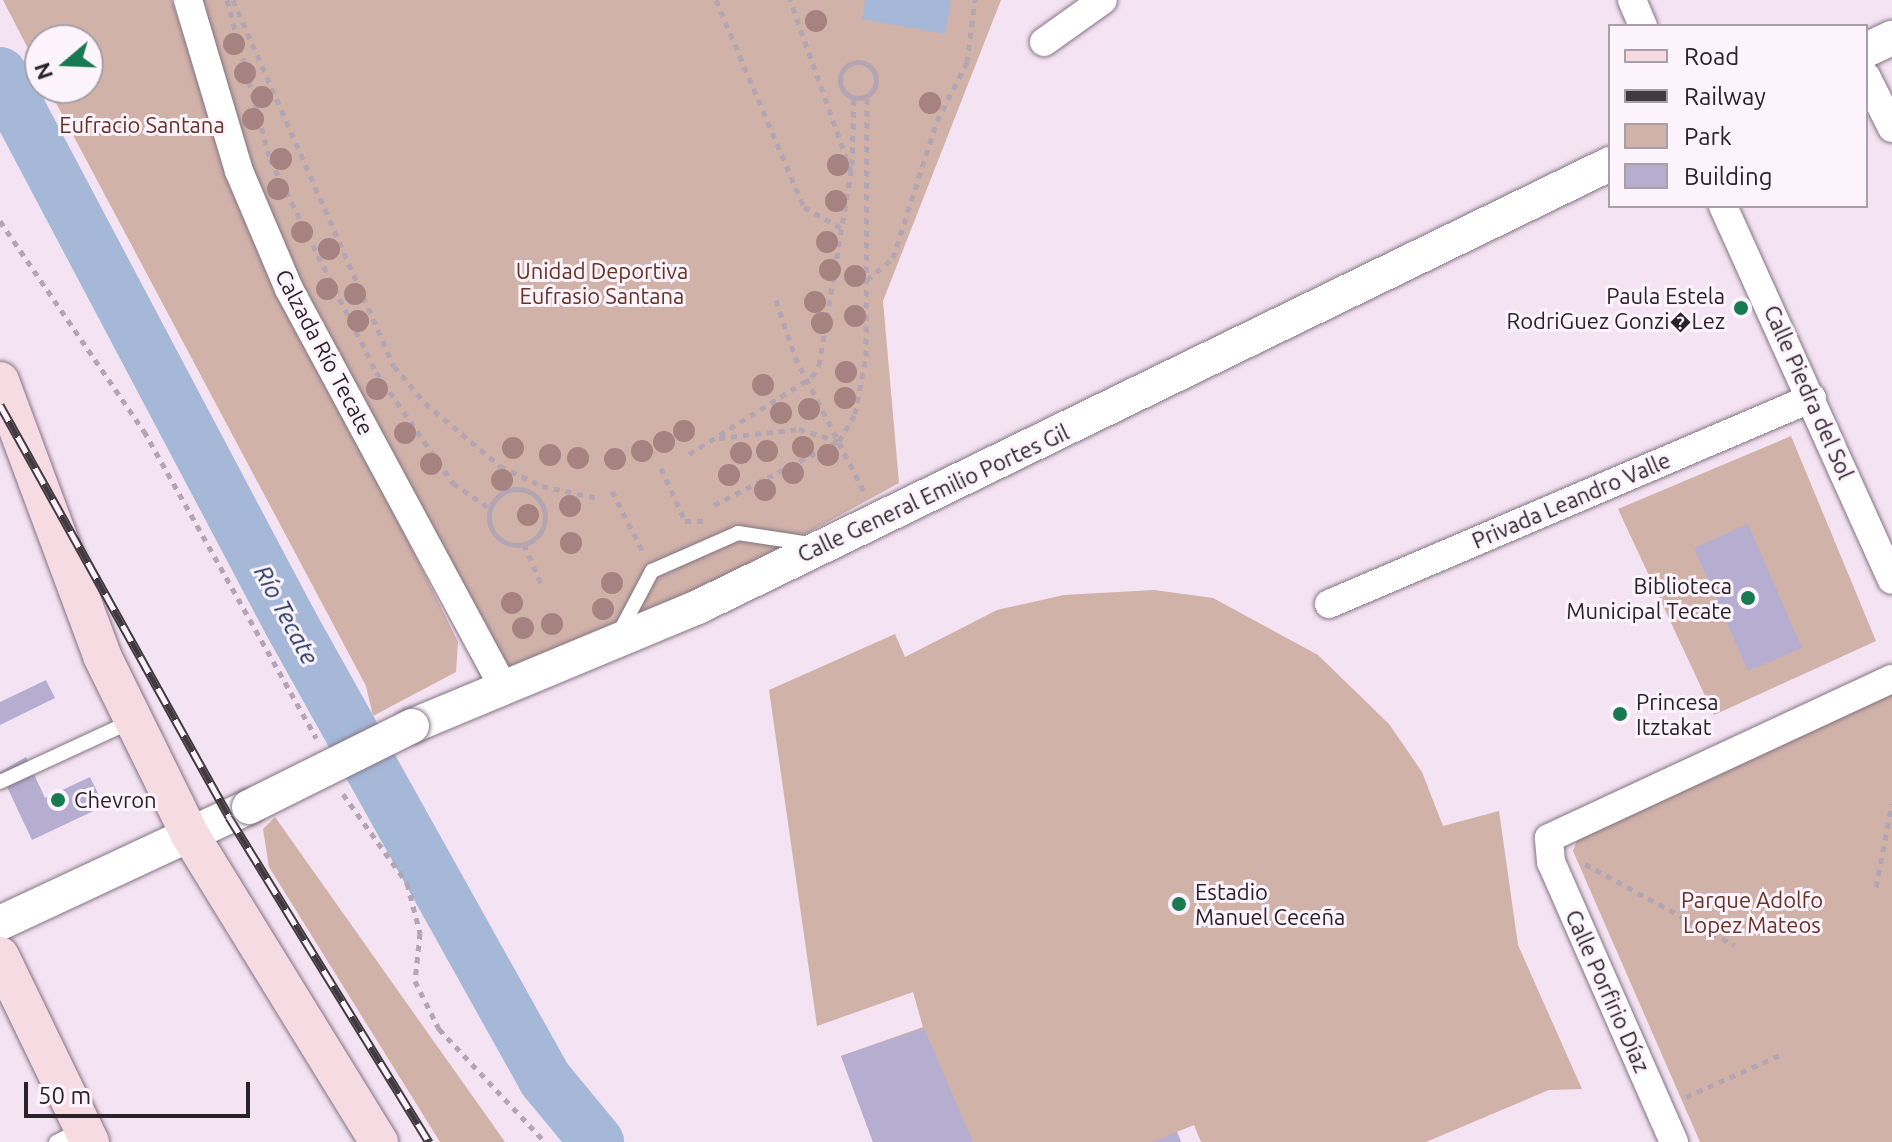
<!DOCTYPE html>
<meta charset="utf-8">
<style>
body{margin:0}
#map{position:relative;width:1892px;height:1142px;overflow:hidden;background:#f4e3f3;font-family:Ubuntu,sans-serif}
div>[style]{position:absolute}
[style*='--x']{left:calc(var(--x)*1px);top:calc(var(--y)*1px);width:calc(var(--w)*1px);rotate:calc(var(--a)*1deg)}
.green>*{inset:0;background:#d1b2a9}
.water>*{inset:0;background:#a5b8d8}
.river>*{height:54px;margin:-27px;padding:0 27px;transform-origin:27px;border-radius:27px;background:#a5b8d8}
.building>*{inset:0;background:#b5aed1}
.path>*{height:5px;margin-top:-2.5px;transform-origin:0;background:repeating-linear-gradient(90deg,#b3a6b2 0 6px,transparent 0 12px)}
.path>.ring{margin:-2.5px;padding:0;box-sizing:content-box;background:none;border:5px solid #b3a6b2;border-radius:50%}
.roads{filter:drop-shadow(0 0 2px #837482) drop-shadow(0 0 2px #837482)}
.service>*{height:14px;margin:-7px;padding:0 7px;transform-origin:7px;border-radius:7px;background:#fff}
.minor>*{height:28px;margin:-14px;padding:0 14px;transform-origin:14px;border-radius:14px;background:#fff}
.tertiary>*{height:34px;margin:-17px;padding:0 17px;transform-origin:17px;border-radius:17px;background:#fff}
.secondary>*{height:38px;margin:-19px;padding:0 19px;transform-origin:19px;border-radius:19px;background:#f6dbe3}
.rail>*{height:9px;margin-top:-4.5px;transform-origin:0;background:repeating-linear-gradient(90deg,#fdf3fc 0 18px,#423a41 0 36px);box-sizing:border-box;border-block:2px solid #423a41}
.bridges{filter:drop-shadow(0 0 2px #837482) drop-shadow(0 0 2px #837482)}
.tertiary-bridge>*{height:34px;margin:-17px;padding:0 17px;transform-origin:17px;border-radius:17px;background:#fff}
.trees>*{width:22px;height:22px;margin:-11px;border-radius:50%;background:#a68281}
.dots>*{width:22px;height:22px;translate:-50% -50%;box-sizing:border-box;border:4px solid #fdf3fc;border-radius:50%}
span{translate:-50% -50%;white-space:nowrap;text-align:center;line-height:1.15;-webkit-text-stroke:6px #fdf3fc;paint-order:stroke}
.park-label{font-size:22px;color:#673224}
.poi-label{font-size:22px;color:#292228}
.right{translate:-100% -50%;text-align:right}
.left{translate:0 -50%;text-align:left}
.street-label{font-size:22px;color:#292228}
.water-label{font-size:24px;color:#1b335c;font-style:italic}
.legend{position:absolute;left:1608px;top:24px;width:260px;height:184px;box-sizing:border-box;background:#fdf3fc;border:2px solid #a89fa7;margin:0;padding:10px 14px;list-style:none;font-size:24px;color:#292228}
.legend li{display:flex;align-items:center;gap:16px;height:40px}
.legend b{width:40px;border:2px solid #a89fa7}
.north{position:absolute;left:24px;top:24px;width:80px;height:80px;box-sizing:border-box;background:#fdf3fc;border:2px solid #a89fa7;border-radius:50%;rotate:251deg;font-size:22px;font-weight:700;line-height:32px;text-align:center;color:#292228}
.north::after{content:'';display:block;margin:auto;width:28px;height:36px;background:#187a51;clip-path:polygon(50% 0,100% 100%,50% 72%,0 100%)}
.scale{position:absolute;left:24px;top:1082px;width:226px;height:36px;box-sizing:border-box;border:4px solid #292228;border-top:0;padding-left:10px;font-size:24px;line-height:28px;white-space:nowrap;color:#292228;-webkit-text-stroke:6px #fdf3fc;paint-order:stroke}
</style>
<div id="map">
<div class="green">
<div style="clip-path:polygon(3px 0,172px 0,227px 172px,458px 642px,456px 672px,373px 716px,366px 686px,48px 88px,88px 88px,88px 40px,40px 40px,40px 72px)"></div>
<div style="clip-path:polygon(188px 0,1001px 0,883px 301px,899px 483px,694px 595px,484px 685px,220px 140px)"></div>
<div style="clip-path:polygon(1791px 436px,1876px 641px,1714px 715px,1618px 509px)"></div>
<div style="clip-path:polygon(1154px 590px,1213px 598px,1318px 655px,1389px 724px,1422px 772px,1443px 826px,1499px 811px,1518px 945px,1582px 1089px,1549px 1090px,1426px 1142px,1201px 1142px,1194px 1125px,1177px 1132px,1181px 1142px,873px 1142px,841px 1056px,923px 1027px,913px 992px,817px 1026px,769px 690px,895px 634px,905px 657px,997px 610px,1064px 595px)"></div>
<div style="clip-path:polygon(1892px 691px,1892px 1142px,1700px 1142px,1573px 851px,1578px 838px)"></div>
<div style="clip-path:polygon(275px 817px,505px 1142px,440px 1142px,269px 867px,263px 829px)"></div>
</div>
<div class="water">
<div style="clip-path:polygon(865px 0,951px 0,945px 34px,862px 19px)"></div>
</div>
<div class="river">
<div style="--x:0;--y:74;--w:620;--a:62.11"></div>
<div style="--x:290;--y:622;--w:523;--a:60.84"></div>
<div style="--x:545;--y:1079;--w:82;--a:50.5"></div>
</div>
<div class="building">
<div style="clip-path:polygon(1748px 524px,1802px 648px,1748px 671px,1694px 548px)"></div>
<div style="clip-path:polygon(46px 680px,55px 698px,0 725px,0 702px)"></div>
<div style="clip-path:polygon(26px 757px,45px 798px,90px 777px,104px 806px,32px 840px,0 772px)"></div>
<div style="clip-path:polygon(924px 1028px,973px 1142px,873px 1142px,841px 1056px)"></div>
<div style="clip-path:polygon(1177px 1132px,1181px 1142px,1153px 1142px)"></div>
</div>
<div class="path">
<div style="--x:227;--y:0;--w:165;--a:74.9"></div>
<div style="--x:270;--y:159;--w:238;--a:63.5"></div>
<div style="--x:376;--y:372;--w:135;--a:55.3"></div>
<div style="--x:453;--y:483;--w:44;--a:34.8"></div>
<div style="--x:233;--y:0;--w:400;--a:66.3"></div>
<div style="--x:394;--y:366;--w:48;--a:50"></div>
<div style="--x:425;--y:403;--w:98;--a:40"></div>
<div style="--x:500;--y:466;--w:47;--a:25.5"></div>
<div style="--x:542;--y:486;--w:57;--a:12.1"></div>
<div style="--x:716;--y:0;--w:225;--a:67"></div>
<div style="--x:804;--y:207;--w:45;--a:29.4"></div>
<div class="ring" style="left:840px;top:62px;width:31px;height:31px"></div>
<div style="--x:852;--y:165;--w:67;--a:-88.3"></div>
<div style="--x:0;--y:221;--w:255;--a:55.6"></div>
<div style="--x:144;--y:431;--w:352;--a:60.7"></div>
<div style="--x:867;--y:280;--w:34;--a:-40"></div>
<div style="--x:893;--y:258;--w:144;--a:-72.2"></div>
<div style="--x:937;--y:121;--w:66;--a:-63"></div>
<div style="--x:967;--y:62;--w:63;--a:-82.6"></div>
<div style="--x:776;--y:300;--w:60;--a:71.6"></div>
<div style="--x:795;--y:357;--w:151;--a:62.8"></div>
<div style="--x:719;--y:438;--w:81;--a:-6.4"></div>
<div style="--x:799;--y:429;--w:41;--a:17.1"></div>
<div style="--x:689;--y:454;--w:145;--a:-32"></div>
<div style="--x:812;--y:377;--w:14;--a:-60"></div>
<div style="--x:819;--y:365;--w:197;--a:-80.6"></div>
<div style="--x:851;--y:171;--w:182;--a:-109.6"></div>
<div style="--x:661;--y:468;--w:58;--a:65.6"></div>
<div style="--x:685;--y:521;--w:21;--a:0"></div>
<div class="ring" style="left:489px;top:489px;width:51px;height:51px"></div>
<div style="--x:612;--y:491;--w:68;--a:63.1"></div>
<div style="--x:714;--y:505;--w:140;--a:-27.1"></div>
<div style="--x:839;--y:441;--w:31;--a:-59"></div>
<div style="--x:855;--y:414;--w:59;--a:-79.3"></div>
<div style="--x:866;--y:356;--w:259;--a:-89.8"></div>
<div style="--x:524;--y:544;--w:48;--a:66.6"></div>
<div style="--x:343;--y:794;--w:110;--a:54.3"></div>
<div style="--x:407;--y:883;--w:52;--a:75.4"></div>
<div style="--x:420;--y:933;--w:48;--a:95.9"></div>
<div style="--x:415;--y:981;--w:54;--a:63.4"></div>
<div style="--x:439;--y:1029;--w:155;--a:46.8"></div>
<div style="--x:1585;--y:864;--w:170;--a:28.5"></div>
<div style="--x:1876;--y:887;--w:85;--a:-79.1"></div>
<div style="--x:1686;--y:1097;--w:103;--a:-24.1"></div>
</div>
<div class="roads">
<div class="service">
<div style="--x:617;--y:637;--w:75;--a:-62.1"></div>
<div style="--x:652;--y:571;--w:94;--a:-23.8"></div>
<div style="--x:738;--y:533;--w:74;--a:8.6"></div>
<div style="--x:0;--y:782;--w:148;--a:-24.8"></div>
<div style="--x:56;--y:1142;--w:30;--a:-26"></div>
</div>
<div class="minor">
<div style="--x:188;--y:0;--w:178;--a:73.4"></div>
<div style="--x:239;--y:171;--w:128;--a:67"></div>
<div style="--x:289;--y:289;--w:452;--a:61.7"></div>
<div style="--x:1632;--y:0;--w:28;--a:67"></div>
<div style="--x:1044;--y:42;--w:72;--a:-35.4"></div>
<div style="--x:1866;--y:76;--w:58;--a:63.4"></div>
<div style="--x:1723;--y:206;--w:410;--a:65.7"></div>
<div style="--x:1329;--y:604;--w:525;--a:-23.1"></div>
<div style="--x:1674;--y:1142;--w:306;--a:-113.7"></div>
<div style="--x:1551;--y:862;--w:24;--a:-95"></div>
<div style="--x:1549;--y:838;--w:378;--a:-24.9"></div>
</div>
<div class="tertiary">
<div style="--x:1866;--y:50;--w:29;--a:-25"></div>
<div style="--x:412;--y:726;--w:310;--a:-22.6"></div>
<div style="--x:698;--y:607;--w:1014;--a:-25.91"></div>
<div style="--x:0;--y:923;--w:275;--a:-25"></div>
</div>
<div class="secondary">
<div style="--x:0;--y:381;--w:293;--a:69.6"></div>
<div style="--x:102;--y:656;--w:199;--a:63.8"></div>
<div style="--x:190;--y:835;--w:361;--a:58.4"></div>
<div style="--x:0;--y:956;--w:207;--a:64.2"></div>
</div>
</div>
<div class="rail">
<div style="--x:0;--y:405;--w:471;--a:60.9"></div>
<div style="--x:229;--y:817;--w:382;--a:58.4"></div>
</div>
<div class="bridges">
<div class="tertiary-bridge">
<div style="--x:249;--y:807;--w:182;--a:-26.4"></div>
</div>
</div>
<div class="trees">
<div style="left:816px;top:21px"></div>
<div style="left:234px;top:44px"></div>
<div style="left:245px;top:73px"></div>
<div style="left:262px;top:97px"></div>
<div style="left:930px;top:103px"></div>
<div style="left:253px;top:119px"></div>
<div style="left:281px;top:159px"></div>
<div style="left:838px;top:165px"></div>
<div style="left:278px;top:189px"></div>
<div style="left:836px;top:201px"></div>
<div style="left:302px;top:232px"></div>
<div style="left:827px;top:242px"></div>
<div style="left:329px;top:249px"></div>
<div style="left:830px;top:270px"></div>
<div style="left:855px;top:276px"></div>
<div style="left:327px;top:289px"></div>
<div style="left:355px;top:294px"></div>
<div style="left:815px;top:302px"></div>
<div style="left:855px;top:316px"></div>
<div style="left:358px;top:321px"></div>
<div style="left:822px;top:323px"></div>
<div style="left:846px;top:372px"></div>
<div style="left:763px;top:385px"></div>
<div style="left:377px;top:389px"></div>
<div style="left:845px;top:398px"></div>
<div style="left:809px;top:409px"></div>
<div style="left:781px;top:413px"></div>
<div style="left:684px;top:431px"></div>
<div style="left:405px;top:433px"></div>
<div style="left:664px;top:442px"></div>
<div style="left:803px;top:447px"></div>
<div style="left:513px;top:448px"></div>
<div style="left:642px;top:451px"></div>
<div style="left:767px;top:451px"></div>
<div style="left:741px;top:453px"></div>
<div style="left:550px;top:455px"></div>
<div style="left:828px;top:455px"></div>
<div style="left:578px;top:458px"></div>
<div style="left:615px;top:459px"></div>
<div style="left:431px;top:464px"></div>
<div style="left:793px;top:473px"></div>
<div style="left:729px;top:475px"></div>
<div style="left:502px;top:480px"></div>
<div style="left:765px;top:490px"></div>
<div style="left:570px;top:506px"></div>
<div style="left:528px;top:515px"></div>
<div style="left:571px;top:543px"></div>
<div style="left:612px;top:583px"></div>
<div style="left:512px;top:603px"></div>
<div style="left:603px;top:609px"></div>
<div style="left:552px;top:624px"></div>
<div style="left:523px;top:628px"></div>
</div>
<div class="dots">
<div style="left:1741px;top:308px;background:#187a51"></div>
<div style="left:1748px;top:598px;background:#187a51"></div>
<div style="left:1620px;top:714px;background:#187a51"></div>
<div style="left:58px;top:800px;background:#187a51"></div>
<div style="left:1179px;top:904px;background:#187a51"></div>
</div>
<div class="park-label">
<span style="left:142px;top:125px">Eufracio Santana</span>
<span style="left:602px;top:283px">Unidad Deportiva<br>Eufrasio Santana</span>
<span style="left:1752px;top:912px">Parque Adolfo<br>Lopez Mateos</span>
</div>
<div class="poi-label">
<span class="right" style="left:1725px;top:308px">Paula Estela<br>RodriGuez Gonzi�Lez</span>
<span class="right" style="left:1732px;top:598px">Biblioteca<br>Municipal Tecate</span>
<span class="left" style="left:1636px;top:714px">Princesa<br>Itztakat</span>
<span class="left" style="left:74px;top:800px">Chevron</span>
<span class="left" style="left:1195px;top:904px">Estadio<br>Manuel Ceceña</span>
</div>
<div class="street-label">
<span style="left:325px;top:352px;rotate:62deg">Calzada Río Tecate</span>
<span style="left:1809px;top:392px;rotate:66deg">Calle Piedra del Sol</span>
<span style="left:933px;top:493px;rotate:-25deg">Calle General Emilio Portes Gil</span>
<span style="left:1571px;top:500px;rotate:-23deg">Privada Leandro Valle</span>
<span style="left:1608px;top:991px;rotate:66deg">Calle Porfirio Díaz</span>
</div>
<div class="water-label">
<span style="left:286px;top:615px;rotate:62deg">Río Tecate</span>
</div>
<ul class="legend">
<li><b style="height:10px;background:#f6dbe3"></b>Road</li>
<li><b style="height:10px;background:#423a41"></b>Railway</li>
<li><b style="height:22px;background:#d1b2a9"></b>Park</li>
<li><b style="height:22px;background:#b5aed1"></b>Building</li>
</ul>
<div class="north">N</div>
<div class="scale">50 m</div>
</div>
